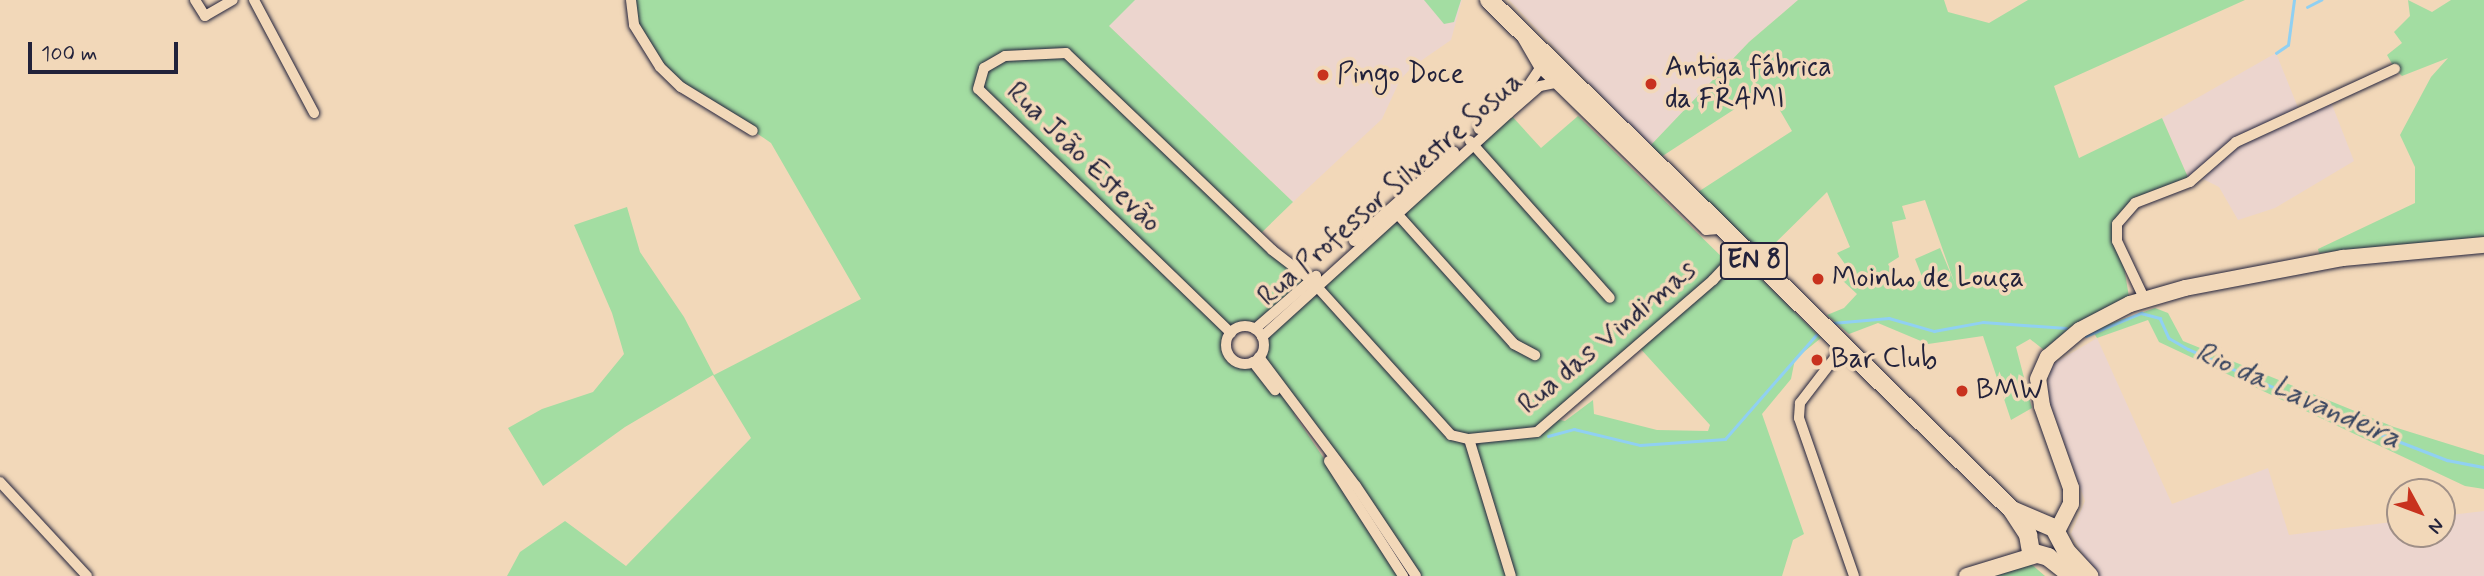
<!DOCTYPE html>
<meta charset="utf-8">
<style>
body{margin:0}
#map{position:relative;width:2484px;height:576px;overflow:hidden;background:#f2d8b9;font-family:Mynerve,sans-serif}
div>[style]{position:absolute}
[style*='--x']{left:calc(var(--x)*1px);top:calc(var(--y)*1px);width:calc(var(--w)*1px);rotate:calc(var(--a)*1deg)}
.built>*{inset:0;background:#ecd5ce}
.green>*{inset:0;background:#a3dda2}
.stream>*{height:2.5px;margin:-1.25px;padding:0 1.25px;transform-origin:1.25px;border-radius:1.25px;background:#90d0f2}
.roads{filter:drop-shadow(0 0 2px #22223b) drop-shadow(0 0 2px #22223b)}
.street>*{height:10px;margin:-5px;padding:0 5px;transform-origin:5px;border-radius:5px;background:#f2d8b9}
.street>.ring{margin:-5px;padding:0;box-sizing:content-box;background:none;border:10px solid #f2d8b9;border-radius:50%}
.secondary>*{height:16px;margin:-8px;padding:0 8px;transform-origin:8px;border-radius:8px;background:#f2d8b9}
.primary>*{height:18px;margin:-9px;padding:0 9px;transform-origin:9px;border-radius:9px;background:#f2d8b9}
.dots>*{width:19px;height:19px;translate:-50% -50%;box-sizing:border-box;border:4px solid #f2d8b9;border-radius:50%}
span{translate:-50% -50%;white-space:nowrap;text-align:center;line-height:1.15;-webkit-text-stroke:7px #f2d8b9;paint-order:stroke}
.shield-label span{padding:2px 5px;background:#f2d8b9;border:2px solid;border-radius:5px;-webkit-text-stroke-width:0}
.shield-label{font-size:26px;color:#22223b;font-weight:700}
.poi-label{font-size:28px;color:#22223b}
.left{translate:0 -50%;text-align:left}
.street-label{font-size:28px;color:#22223b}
.water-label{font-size:30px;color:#384560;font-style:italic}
.north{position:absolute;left:2386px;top:478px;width:70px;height:70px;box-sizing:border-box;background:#f2d8b9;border:2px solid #9f8f87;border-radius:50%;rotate:131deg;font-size:19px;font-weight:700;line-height:28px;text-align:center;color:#22223b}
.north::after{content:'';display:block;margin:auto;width:24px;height:32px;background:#c8321e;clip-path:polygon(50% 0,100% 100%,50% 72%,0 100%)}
.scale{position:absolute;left:28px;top:42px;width:150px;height:32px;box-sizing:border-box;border:4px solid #22223b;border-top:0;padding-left:9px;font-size:21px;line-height:24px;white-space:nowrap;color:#22223b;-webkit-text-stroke:5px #f2d8b9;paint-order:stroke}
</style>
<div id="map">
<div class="built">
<div style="clip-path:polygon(1081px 0,1462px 0,1451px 40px,1412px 67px,1400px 80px,1382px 119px,1293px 202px)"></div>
<div style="clip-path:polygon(1509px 0,1798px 0,1749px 42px,1650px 146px)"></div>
<div style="clip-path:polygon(2276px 53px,2301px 115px,2331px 102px,2354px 161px,2275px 208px,2238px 220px,2219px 187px,2201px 178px,2190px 182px,2162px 118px)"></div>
<div style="clip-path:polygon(2097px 338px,2172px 504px,2268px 468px,2289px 535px,2400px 521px,2400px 534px,2442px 534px,2442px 516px,2484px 511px,2484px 576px,2096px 576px,2071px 534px,2085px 501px,2045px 389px,2053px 364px)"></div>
</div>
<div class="green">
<div style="clip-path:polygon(evenodd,630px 0,1135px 0,1109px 26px,1293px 202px,1258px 236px,1311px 280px,1255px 329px,1242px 327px,1231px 333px,1226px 347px,1231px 358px,1245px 364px,1259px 358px,1262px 337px,1509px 113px,1541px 148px,1578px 116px,1728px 263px,1747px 265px,1821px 338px,1795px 359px,1791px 379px,1762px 414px,1804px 534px,1793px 540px,1782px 576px,1416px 576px,1299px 409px,1294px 414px,1403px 576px,507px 576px,520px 552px,565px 521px,626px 566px,751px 438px,713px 375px,625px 427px,543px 486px,508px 428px,542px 409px,593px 392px,624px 354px,612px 313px,574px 225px,627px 207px,640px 252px,684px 317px,714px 375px,861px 299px,771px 143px,660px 67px,634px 25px,630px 0,1638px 346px,1710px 425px,1708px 431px,1657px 430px,1594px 414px,1593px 400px,1565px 421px,1555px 419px,1638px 346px)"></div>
<div style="clip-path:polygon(1424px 0,1461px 0,1454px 22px,1444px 24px)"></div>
<div style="clip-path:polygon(evenodd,1798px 0,1944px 0,1948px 12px,1989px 23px,2028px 0,2245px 0,2054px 86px,2079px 158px,2162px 118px,2190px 182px,2135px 203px,2117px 224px,2129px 297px,2070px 328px,2044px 350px,2030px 339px,2016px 347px,2032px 408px,2011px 420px,1983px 336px,1928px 344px,1878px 323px,1849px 334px,1827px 315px,1844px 308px,1857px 294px,1842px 280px,1850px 271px,1837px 253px,1850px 247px,1827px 192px,1763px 255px,1698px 192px,1792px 131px,1767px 88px,1661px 157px,1650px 146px,1749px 42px,1798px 0,1925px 200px,1955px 284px,1940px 248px,1915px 259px,1923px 279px,1902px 291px,1888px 264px,1899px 257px,1892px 222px,1906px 219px,1902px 206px,1925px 200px)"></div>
<div style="clip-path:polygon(2408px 0,2432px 12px,2451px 0,2484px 0,2484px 237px,2319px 253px,2318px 249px,2415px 203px,2415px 167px,2400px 135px,2431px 77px,2448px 58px,2402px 76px,2395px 69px,2387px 55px,2402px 43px,2394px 32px,2410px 16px)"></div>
<div style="clip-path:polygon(2155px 308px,2168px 313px,2183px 341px,2394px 427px,2484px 455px,2484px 489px,2465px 486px,2159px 342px,2148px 320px,2097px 338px,2092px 330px)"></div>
<div style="clip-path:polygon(2030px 563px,2045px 576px,1983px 576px)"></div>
</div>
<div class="stream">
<div style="--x:2307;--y:7;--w:16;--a:-27"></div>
<div style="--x:2276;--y:53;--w:14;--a:-34"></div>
<div style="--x:2288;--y:45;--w:45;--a:-82.4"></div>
<div style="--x:1832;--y:323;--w:57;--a:-5"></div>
<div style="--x:1889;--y:318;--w:47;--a:16.1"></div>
<div style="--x:1934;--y:331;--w:50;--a:-10.4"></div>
<div style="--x:1983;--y:322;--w:83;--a:4.1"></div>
<div style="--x:2086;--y:336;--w:60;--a:-22.7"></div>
<div style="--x:2141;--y:313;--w:20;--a:15"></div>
<div style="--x:2160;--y:318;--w:22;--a:66"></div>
<div style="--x:2169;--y:338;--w:22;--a:30"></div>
<div style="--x:2188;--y:349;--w:196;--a:24.1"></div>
<div style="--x:2367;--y:429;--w:86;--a:21.2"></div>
<div style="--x:2447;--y:460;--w:38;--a:11"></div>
<div style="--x:1548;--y:436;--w:27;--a:-15"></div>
<div style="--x:1574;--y:429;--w:68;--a:13.6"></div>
<div style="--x:1640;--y:445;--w:85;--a:-4"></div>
<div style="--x:1725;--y:439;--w:138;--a:-48.8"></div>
</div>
<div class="roads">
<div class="street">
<div style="--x:195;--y:0;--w:19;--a:58"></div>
<div style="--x:205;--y:16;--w:32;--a:-30"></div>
<div style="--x:254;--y:0;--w:128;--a:62"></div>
<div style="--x:631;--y:0;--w:25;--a:83"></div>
<div style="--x:634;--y:25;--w:49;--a:58.2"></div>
<div style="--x:660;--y:67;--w:29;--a:44"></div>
<div style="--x:681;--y:87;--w:84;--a:31.4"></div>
<div style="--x:1520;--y:34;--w:39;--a:60"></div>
<div style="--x:1540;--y:68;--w:232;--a:44.3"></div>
<div style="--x:1706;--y:230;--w:16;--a:-4"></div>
<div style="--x:1479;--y:129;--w:65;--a:-41.3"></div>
<div style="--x:1528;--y:86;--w:22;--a:-56"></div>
<div style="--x:1470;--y:141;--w:210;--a:48.3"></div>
<div style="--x:1392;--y:208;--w:183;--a:48.1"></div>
<div style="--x:1514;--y:344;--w:24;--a:28"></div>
<div style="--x:1354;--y:241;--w:134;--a:-41.7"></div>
<div style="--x:2144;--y:298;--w:63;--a:-115.3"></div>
<div style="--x:2117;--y:241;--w:17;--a:-90"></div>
<div style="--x:2117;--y:224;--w:28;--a:-49"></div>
<div style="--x:2135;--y:203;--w:59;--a:-20.9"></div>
<div style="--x:2190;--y:182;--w:61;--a:-41"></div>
<div style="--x:2236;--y:142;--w:175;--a:-24.7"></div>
<div class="ring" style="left:1226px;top:326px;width:28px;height:28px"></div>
<div style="--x:1255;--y:329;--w:81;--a:-41"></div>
<div style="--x:1231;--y:333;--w:351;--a:-136"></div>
<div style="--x:978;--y:89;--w:22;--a:-74"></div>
<div style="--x:984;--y:68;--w:24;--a:-30"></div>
<div style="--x:1005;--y:56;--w:61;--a:-2.8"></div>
<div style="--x:1066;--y:53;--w:285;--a:43.7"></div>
<div style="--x:1272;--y:250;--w:49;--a:37.6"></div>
<div style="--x:1311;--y:280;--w:209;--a:47.9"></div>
<div style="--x:1451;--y:435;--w:18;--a:13"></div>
<div style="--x:1469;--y:439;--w:68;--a:-5.9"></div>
<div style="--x:1537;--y:432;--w:233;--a:-40.8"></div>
<div style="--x:1713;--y:280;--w:42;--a:-46.9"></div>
<div style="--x:1262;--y:337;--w:333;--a:-42.2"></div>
<div style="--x:1509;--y:113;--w:41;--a:-41.1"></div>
<div style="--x:1540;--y:86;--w:15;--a:-11"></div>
<div style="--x:1843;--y:347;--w:71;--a:127.5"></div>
<div style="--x:1800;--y:403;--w:15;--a:94"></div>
<div style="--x:1799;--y:418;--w:167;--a:70.8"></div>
<div style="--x:1259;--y:357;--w:161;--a:53.1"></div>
<div style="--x:1356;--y:486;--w:108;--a:56.3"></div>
<div style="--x:1253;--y:362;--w:36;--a:52"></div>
<div style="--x:1469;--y:439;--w:143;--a:73"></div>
<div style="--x:1329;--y:461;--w:137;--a:57.2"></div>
<div style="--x:0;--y:482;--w:128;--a:47.2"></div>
</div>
<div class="secondary">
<div style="--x:2057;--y:531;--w:30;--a:-63"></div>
<div style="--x:2071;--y:504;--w:16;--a:-90"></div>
<div style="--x:2071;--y:488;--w:87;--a:-109.5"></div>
<div style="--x:2042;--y:406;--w:27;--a:-98"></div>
<div style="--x:2038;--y:379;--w:24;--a:-66"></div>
<div style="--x:2048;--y:357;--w:42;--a:-40.2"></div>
<div style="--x:2080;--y:330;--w:56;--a:-27.5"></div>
<div style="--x:2130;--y:304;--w:57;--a:-16.2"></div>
<div style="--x:2185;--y:288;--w:161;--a:-10.8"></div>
<div style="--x:2343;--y:258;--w:142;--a:-5.3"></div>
<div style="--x:1967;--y:576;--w:72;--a:-16.9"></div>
</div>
<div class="primary">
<div style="--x:1489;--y:0;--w:730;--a:44.28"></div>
<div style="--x:2012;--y:510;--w:30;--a:57"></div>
<div style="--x:2028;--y:535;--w:17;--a:80"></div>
<div style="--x:2031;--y:552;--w:18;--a:16"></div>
<div style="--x:2048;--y:557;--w:31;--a:38"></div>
<div style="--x:2012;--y:510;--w:46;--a:23.2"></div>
<div style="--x:2054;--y:528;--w:27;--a:62"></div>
<div style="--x:2067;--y:552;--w:33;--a:47"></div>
</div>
</div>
<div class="dots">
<div style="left:1323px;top:75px;background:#c8321e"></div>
<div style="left:1651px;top:84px;background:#c8321e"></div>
<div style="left:1818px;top:279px;background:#c8321e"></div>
<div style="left:1817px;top:360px;background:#c8321e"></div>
<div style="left:1962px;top:391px;background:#c8321e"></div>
</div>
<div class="shield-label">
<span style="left:1754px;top:261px">EN 8</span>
</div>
<div class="poi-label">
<span class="left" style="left:1665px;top:84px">Antiga fábrica<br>da FRAMI</span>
<span class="left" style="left:1337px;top:75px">Pingo Doce</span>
<span class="left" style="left:1832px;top:279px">Moinho de Louça</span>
<span class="left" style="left:1831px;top:360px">Bar Club</span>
<span class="left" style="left:1976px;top:391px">BMW</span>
</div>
<div class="street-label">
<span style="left:1083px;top:158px;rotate:44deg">Rua João Estevão</span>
<span style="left:1391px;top:190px;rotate:-41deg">Rua Professor Silvestre Sosua</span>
<span style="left:1608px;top:338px;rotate:-40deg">Rua das Vindimas</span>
</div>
<div class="water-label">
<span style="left:2298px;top:396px;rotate:24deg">Rio da Lavandeira</span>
</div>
<div class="north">N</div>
<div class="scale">100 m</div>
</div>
